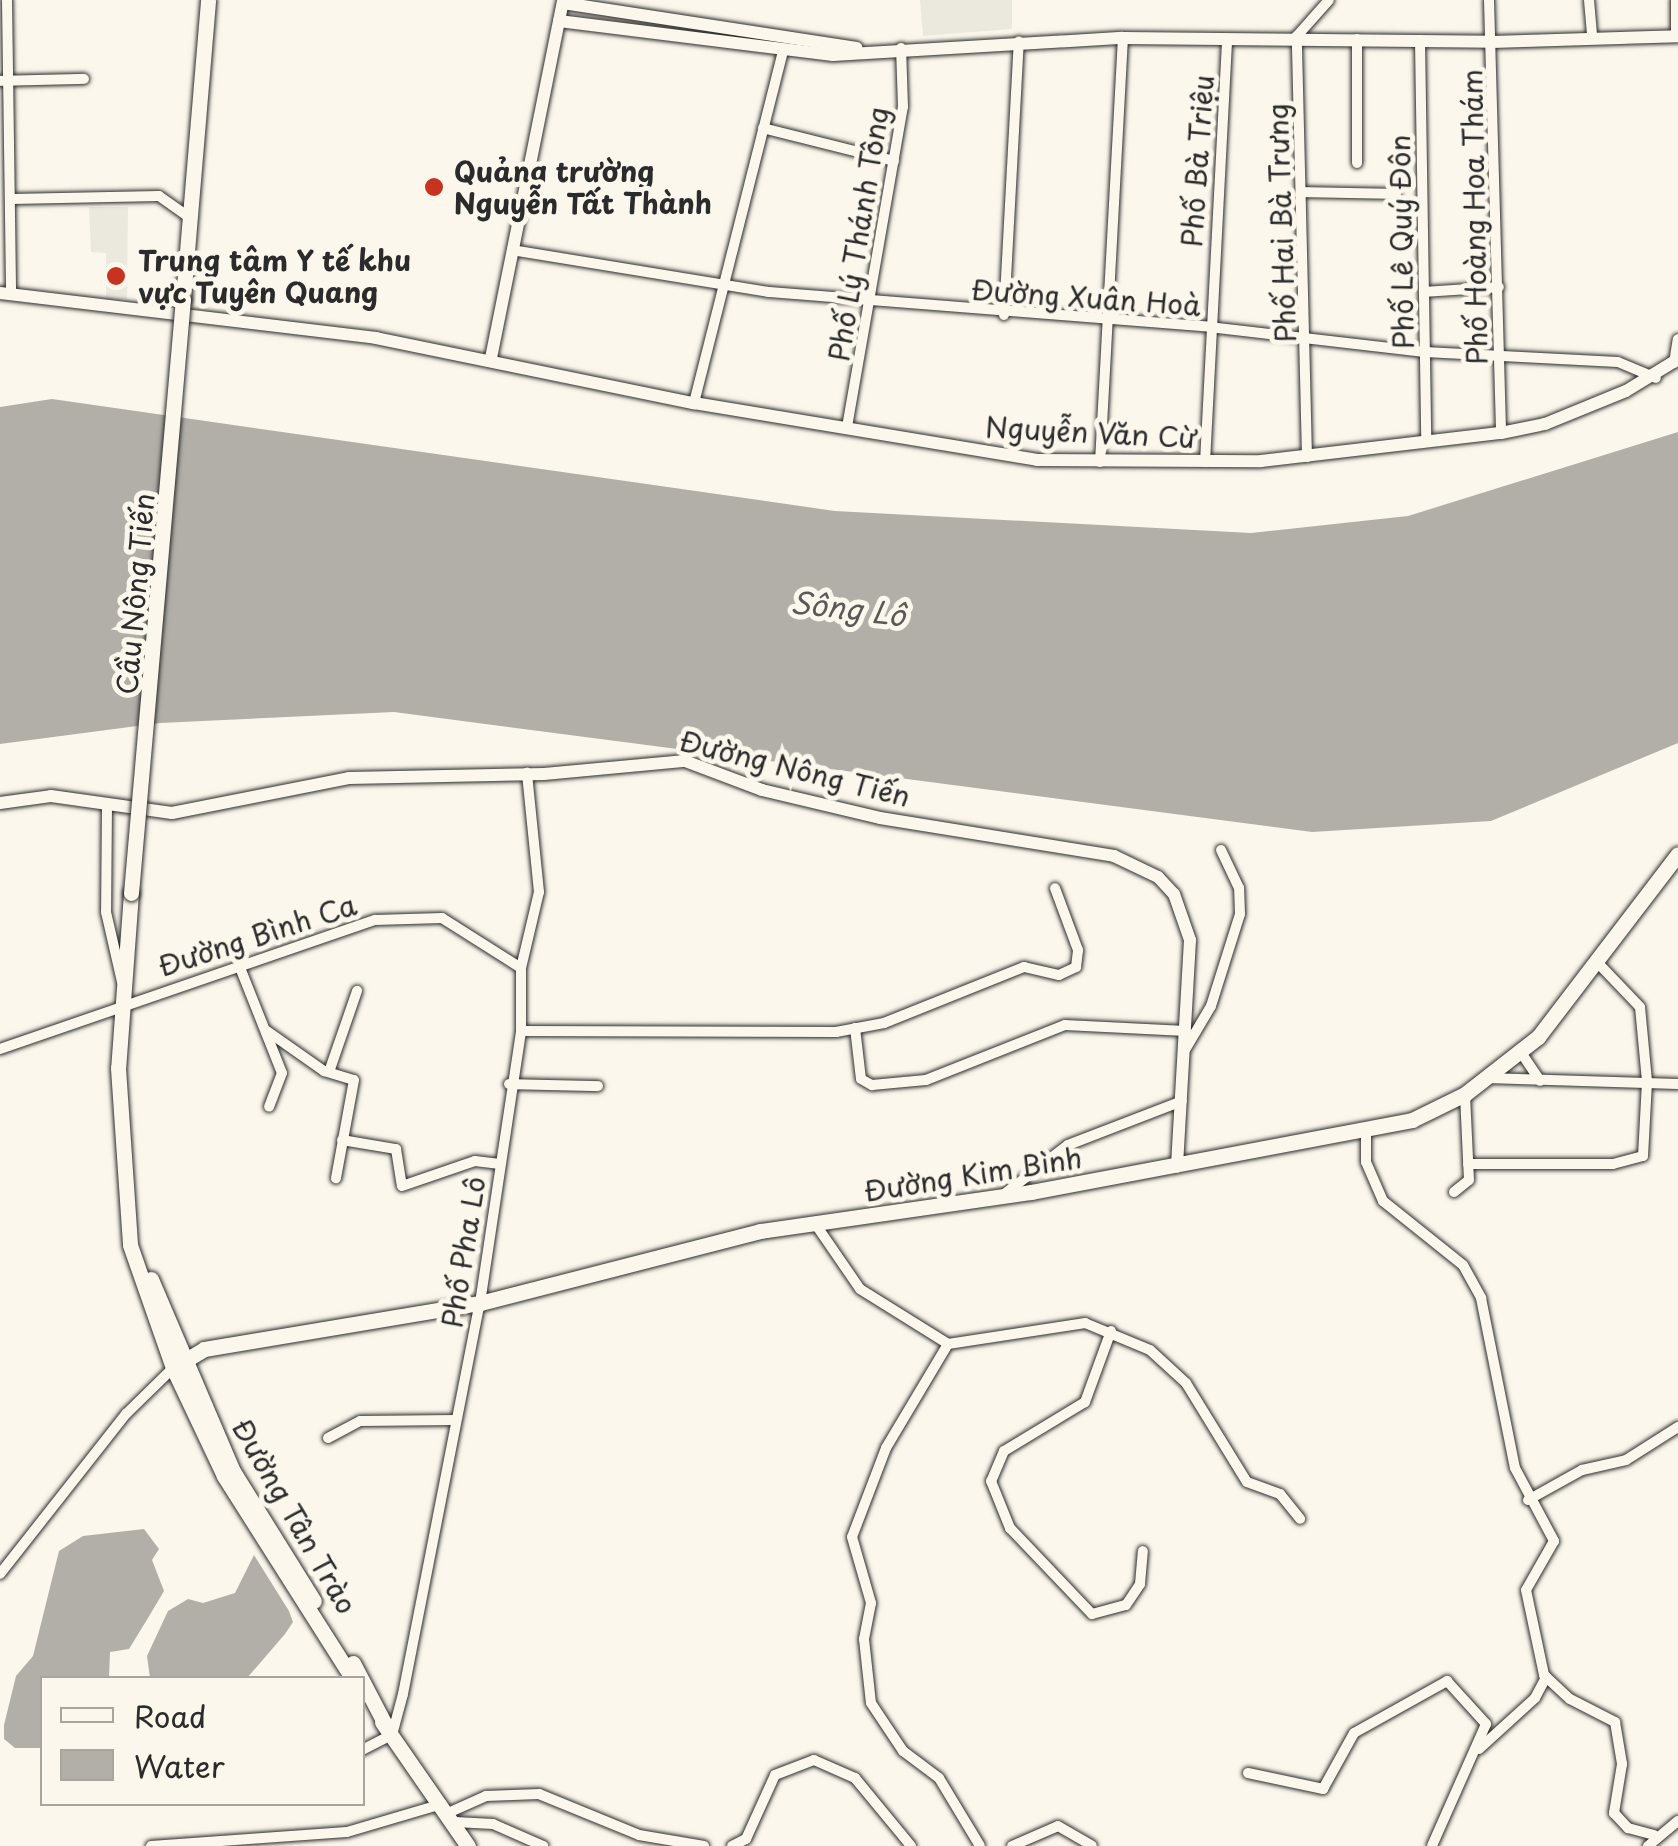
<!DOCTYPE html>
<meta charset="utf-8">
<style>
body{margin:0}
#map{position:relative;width:1678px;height:1846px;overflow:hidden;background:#fbf7ec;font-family:"Playpen Sans",sans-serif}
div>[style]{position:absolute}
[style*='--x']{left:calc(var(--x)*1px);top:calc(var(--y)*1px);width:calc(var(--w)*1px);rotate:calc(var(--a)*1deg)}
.built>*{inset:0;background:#ebe8de}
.water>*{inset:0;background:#b1afa7}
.roads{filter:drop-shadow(0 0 2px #2b2b2b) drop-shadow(0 0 2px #2b2b2b)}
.minor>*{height:10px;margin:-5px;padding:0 5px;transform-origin:5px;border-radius:5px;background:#fbf7ec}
.tertiary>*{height:12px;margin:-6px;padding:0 6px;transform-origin:6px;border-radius:6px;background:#fbf7ec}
.primary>*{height:15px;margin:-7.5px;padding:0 7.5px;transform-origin:7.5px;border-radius:7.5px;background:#fbf7ec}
.trunk>*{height:15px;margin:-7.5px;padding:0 7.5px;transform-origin:7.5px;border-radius:7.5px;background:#fbf7ec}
.bridges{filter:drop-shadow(0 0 2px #2b2b2b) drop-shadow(0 0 2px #2b2b2b)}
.trunk-bridge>*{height:15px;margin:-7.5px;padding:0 7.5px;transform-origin:7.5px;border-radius:7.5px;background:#fbf7ec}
.dots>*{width:28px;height:28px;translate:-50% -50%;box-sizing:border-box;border:5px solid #fbf7ec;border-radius:50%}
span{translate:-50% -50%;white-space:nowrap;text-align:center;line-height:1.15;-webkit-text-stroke:10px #fbf7ec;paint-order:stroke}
.street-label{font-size:28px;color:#2b2b2b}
.poi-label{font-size:28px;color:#2b2b2b;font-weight:700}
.left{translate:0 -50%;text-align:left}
.water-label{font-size:30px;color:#5a5956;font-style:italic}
.legend{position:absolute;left:40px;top:1676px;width:325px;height:130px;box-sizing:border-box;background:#fbf7ec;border:2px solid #a8a59f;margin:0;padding:12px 18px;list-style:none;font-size:30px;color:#2b2b2b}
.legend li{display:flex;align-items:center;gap:20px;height:50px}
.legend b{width:50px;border:2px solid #a8a59f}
</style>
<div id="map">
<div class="built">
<div style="clip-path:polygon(920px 0,1012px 0,1012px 29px,923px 36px)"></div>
<div style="clip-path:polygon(89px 207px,128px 207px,127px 299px,106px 299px,106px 253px,91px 252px)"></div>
</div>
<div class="water">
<div style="clip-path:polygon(52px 399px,835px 511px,1251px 533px,1408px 516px,1678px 432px,1678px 743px,1491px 821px,1312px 832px,394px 712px,160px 723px,0 744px,0 407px)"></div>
<div style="clip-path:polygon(144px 1529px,159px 1549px,152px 1560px,164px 1591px,148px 1618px,129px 1649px,110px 1652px,109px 1678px,42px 1678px,42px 1748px,15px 1748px,4px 1739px,4px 1725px,16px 1676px,33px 1656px,59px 1551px,83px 1536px)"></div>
<div style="clip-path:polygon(254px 1555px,289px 1611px,293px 1622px,285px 1634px,247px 1678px,150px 1678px,147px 1656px,168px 1611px,188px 1599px,203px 1603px,235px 1593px)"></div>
</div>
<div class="roads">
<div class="minor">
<div style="--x:7;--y:0;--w:294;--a:89.2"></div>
<div style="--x:1489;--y:0;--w:433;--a:88.4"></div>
<div style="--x:1589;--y:0;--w:38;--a:85"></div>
<div style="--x:1357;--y:39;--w:124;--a:90"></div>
<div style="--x:1420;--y:41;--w:401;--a:89.1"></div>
<div style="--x:0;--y:81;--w:84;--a:-1.4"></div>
<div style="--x:763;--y:128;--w:135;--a:14.1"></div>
<div style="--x:1303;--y:192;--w:93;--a:1.2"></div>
<div style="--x:12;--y:199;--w:147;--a:-1.2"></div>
<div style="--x:159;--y:196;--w:38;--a:35"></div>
<div style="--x:512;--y:250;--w:259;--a:9.3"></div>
<div style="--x:768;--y:292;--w:442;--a:4.5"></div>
<div style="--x:1209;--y:327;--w:217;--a:6.6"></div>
<div style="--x:1425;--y:352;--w:193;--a:3"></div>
<div style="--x:1618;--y:362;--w:41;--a:22.8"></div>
<div style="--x:1424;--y:292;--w:75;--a:-3.8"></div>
<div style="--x:1004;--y:315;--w:274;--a:-86.9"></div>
<div style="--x:1674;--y:363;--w:24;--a:-81"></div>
<div style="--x:694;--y:403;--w:364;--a:-75.8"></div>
<div style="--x:847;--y:427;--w:325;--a:-80.1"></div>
<div style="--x:903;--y:107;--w:59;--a:-91.9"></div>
<div style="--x:1307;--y:457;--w:421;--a:-91.4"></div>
<div style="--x:1297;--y:36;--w:48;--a:-48.4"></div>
<div style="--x:1100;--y:462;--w:425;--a:-86.9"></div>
<div style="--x:1205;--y:462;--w:421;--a:-87"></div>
<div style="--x:107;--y:805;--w:107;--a:90.5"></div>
<div style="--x:106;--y:912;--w:72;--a:77.1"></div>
<div style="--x:239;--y:965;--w:116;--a:68.3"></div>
<div style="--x:282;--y:1073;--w:36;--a:111"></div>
<div style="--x:855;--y:1028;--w:51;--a:83.3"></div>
<div style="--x:861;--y:1079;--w:13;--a:29"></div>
<div style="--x:872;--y:1085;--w:54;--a:-5.3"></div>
<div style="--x:926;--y:1080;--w:149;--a:-21.6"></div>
<div style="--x:1065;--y:1025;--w:121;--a:2.8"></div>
<div style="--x:267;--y:1031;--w:70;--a:35.1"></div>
<div style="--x:324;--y:1071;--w:31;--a:17"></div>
<div style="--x:354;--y:1080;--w:100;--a:100.4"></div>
<div style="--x:521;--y:1031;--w:315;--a:0.2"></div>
<div style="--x:836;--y:1032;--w:49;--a:-10.6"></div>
<div style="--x:884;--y:1023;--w:151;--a:-21.8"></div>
<div style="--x:1024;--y:967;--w:36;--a:13"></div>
<div style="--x:1059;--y:975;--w:19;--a:-25"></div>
<div style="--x:1076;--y:967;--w:17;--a:-83"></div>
<div style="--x:1078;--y:950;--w:66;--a:-110.4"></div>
<div style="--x:0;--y:1049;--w:397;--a:-19"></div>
<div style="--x:375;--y:920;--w:67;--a:-1.7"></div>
<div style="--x:442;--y:918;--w:93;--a:32.3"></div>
<div style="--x:1185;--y:1050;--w:51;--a:-59.4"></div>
<div style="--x:1211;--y:1006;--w:96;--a:-72.5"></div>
<div style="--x:1240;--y:914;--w:26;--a:-92"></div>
<div style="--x:1239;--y:888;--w:42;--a:-115.3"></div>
<div style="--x:1520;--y:1051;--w:36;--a:56"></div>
<div style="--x:329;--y:1072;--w:86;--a:-70.9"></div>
<div style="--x:1486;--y:1078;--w:192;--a:1.8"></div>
<div style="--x:509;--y:1084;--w:89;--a:1.3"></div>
<div style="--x:1366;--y:1128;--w:34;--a:90"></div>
<div style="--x:1366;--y:1162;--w:43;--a:66.4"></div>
<div style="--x:1383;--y:1201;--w:102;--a:38.7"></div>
<div style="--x:1463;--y:1265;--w:38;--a:61"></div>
<div style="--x:1481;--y:1298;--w:173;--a:78.7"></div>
<div style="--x:1515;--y:1468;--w:83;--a:61.9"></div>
<div style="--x:1554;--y:1541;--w:56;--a:119.7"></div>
<div style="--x:1526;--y:1590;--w:87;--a:78"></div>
<div style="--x:1544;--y:1675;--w:35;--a:43"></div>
<div style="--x:1570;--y:1699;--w:51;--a:27.1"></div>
<div style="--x:1615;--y:1722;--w:43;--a:80.5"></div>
<div style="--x:1622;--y:1764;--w:50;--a:99.3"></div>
<div style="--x:1614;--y:1813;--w:21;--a:47"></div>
<div style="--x:1628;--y:1828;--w:27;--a:15"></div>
<div style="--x:342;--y:1140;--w:55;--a:9.5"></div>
<div style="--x:396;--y:1149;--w:37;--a:81"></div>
<div style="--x:402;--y:1186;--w:77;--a:-18.9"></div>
<div style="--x:475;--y:1161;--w:25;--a:7"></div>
<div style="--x:1468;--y:1164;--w:145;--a:0"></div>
<div style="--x:1613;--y:1164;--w:31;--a:-15"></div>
<div style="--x:1643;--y:1156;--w:75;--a:-86.9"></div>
<div style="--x:1647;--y:1081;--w:74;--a:-95.4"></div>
<div style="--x:1640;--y:1007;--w:64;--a:-133.7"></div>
<div style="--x:1454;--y:1192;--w:19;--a:-39"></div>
<div style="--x:1469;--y:1180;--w:86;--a:-92.7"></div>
<div style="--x:1003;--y:1195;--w:82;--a:-37.6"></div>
<div style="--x:1068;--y:1145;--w:122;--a:-21.1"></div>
<div style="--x:814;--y:1222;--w:81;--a:55.5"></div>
<div style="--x:860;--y:1289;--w:104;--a:32"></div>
<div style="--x:948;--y:1344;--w:139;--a:-8.7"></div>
<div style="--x:1085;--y:1323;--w:70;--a:22.6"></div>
<div style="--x:1150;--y:1350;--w:49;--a:42.5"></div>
<div style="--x:1186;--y:1383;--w:116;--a:58.4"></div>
<div style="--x:1247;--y:1482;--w:35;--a:20"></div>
<div style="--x:1280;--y:1494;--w:32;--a:51"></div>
<div style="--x:1111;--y:1331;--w:76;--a:110.1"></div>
<div style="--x:1085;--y:1402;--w:95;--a:148.8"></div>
<div style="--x:1004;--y:1451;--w:33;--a:113"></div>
<div style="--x:991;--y:1481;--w:51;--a:68"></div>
<div style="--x:1010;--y:1528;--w:119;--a:46.4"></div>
<div style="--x:1092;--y:1614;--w:35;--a:-15"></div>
<div style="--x:1126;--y:1605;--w:25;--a:-56"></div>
<div style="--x:1140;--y:1584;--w:33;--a:-85"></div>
<div style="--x:948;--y:1344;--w:121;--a:120.8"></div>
<div style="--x:886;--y:1448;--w:95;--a:110.9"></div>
<div style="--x:852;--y:1537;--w:69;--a:73.9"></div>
<div style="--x:871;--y:1603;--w:37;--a:101"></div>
<div style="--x:864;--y:1639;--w:64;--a:83.8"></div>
<div style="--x:871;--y:1703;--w:58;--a:56.3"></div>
<div style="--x:903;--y:1751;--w:45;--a:36.9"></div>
<div style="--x:939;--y:1778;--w:79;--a:58.9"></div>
<div style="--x:328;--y:1438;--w:36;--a:-28"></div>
<div style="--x:360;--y:1421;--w:95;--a:-0.6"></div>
<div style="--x:1528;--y:1500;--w:62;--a:-29.1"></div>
<div style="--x:1582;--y:1470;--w:45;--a:-12.8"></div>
<div style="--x:1626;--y:1460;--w:62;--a:-32.4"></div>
<div style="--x:0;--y:1574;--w:204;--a:-51.8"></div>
<div style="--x:126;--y:1414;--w:66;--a:-44.4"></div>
<div style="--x:1479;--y:1749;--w:76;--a:-42.3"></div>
<div style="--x:1535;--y:1698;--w:24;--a:-62"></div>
<div style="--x:362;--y:1750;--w:34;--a:-27"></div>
<div style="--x:392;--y:1735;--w:42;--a:-75"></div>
<div style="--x:403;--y:1694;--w:399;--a:-78.9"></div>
<div style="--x:480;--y:1303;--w:275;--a:-81.4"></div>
<div style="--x:521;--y:1031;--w:63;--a:-90"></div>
<div style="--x:521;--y:968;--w:78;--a:-76.7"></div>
<div style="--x:539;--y:892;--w:120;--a:-95.8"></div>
<div style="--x:1248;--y:1773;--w:77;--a:12"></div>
<div style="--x:1323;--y:1789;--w:64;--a:-61"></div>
<div style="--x:1354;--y:1733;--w:107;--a:-29.2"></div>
<div style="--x:1447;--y:1681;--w:58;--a:47.8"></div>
<div style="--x:1486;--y:1724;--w:133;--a:113.9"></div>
<div style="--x:448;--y:1813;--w:42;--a:-24.1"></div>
<div style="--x:486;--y:1796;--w:53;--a:-2.2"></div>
<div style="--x:539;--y:1794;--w:108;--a:22.3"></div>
<div style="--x:639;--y:1835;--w:66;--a:9.6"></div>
<div style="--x:455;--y:1822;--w:38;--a:3"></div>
<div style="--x:493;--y:1824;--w:55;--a:23.7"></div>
<div style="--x:151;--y:1846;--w:196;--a:-4.1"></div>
<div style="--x:347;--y:1832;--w:99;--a:-16.4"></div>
<div style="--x:732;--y:1846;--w:16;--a:-27"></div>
<div style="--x:746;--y:1839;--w:70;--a:-65.6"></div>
<div style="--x:775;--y:1775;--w:42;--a:-21"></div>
<div style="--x:814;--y:1760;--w:45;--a:23.7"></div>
<div style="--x:855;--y:1778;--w:88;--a:50.5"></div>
<div style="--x:1012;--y:1846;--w:50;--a:-23.5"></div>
<div style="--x:1058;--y:1826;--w:39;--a:30"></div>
<div style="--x:1648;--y:1846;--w:39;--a:-40"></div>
</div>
<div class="tertiary">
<div style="--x:1677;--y:0;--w:36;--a:90"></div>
<div style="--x:563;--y:3;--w:297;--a:8.7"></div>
<div style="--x:559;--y:21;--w:276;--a:7.1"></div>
<div style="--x:833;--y:55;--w:290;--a:-3.4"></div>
<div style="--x:1123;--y:38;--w:369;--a:0.6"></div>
<div style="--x:1492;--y:42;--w:186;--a:-1.8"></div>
<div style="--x:0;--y:293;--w:379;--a:6.8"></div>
<div style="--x:376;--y:338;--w:325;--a:11.6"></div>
<div style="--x:694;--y:403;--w:348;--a:9.4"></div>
<div style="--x:1037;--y:460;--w:224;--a:0.3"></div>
<div style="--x:1261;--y:461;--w:242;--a:-6.7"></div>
<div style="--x:1501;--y:433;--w:45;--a:-11.6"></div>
<div style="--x:1545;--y:424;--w:87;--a:-22.2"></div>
<div style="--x:1626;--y:391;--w:61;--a:-31.6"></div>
<div style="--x:491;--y:358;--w:365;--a:-78.6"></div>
<div style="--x:0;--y:803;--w:51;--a:-7.8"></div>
<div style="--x:51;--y:796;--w:122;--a:8"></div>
<div style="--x:172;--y:813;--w:180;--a:-11.2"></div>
<div style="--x:349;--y:778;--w:195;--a:-1.2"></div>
<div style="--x:544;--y:774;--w:142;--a:-5.3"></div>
<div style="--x:685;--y:761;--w:82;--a:20.6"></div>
<div style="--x:762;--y:790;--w:121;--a:13.3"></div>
<div style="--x:880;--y:818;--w:237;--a:9.2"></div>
<div style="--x:1114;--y:856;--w:49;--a:25.5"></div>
<div style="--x:1158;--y:877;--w:23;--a:47"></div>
<div style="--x:1174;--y:894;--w:49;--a:70.8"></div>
<div style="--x:1190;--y:940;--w:227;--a:93.3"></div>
</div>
<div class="primary">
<div style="--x:176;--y:1366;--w:33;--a:-31"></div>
<div style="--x:204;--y:1349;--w:280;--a:-9.5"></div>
<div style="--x:480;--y:1303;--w:289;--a:-14.4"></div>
<div style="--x:760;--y:1231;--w:274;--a:-8.2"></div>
<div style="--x:1031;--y:1192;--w:388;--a:-10.7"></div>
<div style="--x:1412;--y:1120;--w:59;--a:-26.1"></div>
<div style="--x:1465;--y:1094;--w:93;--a:-38"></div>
<div style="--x:1538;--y:1037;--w:230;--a:-52.6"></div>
</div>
<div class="trunk">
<div style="--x:183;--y:299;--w:300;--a:-85.2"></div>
<div style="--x:131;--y:893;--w:175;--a:94.2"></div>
<div style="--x:118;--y:1068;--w:177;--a:86.1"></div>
<div style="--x:130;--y:1245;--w:130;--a:70.7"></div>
<div style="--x:173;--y:1368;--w:119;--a:64.7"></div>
<div style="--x:224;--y:1476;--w:239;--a:57.6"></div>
<div style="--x:151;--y:1279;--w:209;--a:66.9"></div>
<div style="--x:233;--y:1471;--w:153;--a:58.1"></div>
<div style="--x:353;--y:1663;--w:76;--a:62.4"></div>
<div style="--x:382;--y:1722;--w:151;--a:55.3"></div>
</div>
</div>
<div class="bridges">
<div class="trunk-bridge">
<div style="--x:131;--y:893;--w:596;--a:-85"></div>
</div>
</div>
<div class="dots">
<div style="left:434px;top:187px;background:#c8321e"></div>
<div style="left:116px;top:276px;background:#c8321e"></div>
</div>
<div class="street-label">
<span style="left:1197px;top:161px;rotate:-86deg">Phố Bà Triệu</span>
<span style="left:1474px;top:217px;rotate:-91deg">Phố Hoàng Hoa Thám</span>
<span style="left:1281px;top:223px;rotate:-92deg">Phố Hai Bà Trưng</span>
<span style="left:858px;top:234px;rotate:-81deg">Phố Lý Thánh Tông</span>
<span style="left:1401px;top:242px;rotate:-91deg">Phố Lê Quý Đôn</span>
<span style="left:1086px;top:297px;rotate:4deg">Đường Xuân Hoà</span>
<span style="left:1091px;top:432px;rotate:3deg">Nguyễn Văn Cừ</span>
<span style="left:135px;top:594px;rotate:-85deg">Cầu Nông Tiến</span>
<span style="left:795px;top:768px;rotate:14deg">Đường Nông Tiến</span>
<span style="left:257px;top:935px;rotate:-18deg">Đường Bình Ca</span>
<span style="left:973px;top:1174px;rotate:-9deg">Đường Kim Bình</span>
<span style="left:463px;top:1252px;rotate:-81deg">Phố Pha Lô</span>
<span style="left:295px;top:1516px;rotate:60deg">Đường Tân Trào</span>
</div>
<div class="poi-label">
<span class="left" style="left:454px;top:187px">Quảng trường<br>Nguyễn Tất Thành</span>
<span class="left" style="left:138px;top:276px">Trung tâm Y tế khu<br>vực Tuyên Quang</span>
</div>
<div class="water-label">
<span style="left:848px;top:608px;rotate:7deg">Sông Lô</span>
</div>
<ul class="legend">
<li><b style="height:12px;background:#fbf7ec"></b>Road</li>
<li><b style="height:28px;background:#b1afa7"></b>Water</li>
</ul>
</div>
